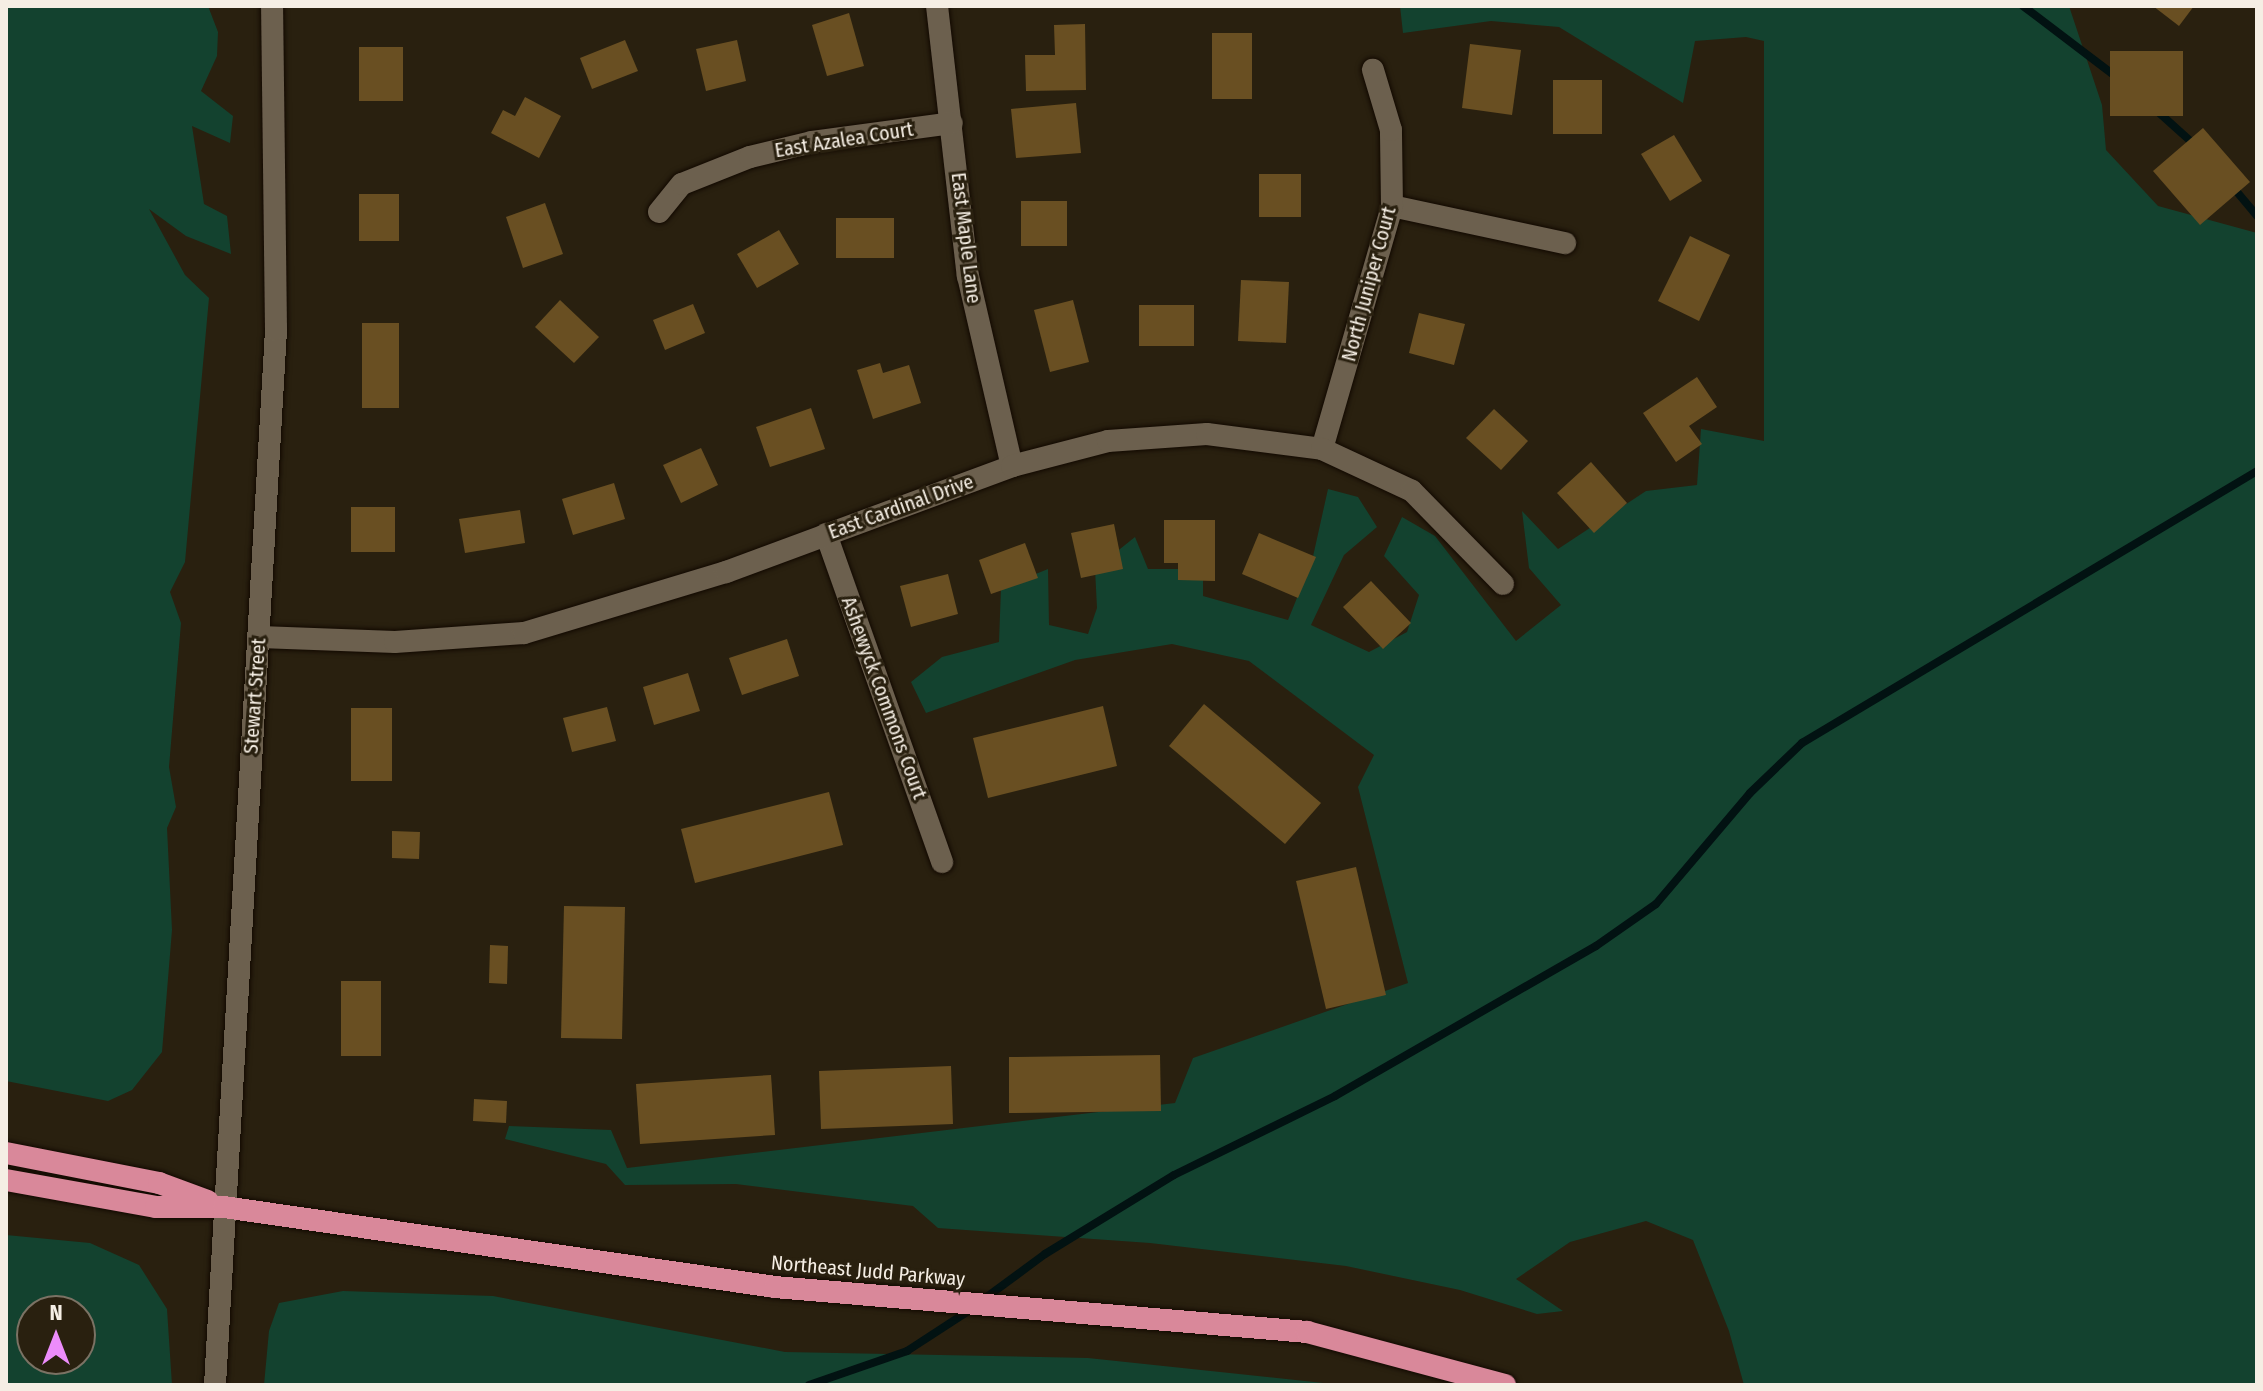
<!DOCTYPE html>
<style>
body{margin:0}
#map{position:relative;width:2263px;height:1391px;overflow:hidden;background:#29200f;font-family:"Fira Sans Condensed",sans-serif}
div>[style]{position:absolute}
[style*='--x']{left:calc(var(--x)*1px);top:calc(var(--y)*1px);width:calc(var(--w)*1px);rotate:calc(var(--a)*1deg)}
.green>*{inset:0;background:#13422f}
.stream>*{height:8px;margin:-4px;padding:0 4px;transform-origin:4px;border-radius:4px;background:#021212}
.building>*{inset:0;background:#694f22}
.roads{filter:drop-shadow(0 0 2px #120900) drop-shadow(0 0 2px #120900)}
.minor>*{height:22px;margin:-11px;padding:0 11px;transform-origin:11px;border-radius:11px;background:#6c604e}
.trunk>*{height:22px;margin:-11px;padding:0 11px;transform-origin:11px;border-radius:11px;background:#d9889a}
span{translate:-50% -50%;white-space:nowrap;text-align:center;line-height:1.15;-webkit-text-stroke:6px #29200f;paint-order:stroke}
.street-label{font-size:20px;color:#f5eee4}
.frame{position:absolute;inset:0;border:8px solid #f5eee4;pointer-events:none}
.north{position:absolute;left:16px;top:1295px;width:80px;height:80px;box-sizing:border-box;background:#29200f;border:2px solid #7b7264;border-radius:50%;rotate:0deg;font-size:22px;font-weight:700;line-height:32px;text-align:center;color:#f5eee4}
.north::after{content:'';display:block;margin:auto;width:28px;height:36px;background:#ec8cfb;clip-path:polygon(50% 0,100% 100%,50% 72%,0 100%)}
</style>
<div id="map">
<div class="green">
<div style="clip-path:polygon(6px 6px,208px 6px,218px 32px,217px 56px,201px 91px,233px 116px,230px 143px,192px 126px,204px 204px,227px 216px,231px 254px,186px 236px,149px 209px,185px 275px,209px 298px,185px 562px,170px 592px,181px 623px,169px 767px,176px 807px,167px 828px,172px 930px,162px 1052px,132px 1090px,108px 1101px,6px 1081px)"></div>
<div style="clip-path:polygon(1400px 6px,2069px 6px,2102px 105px,2106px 150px,2158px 206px,2257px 233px,2257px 1385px,1744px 1385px,1729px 1331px,1693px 1240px,1646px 1221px,1570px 1242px,1516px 1279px,1563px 1311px,1537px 1314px,1460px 1290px,1346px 1266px,1150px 1243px,938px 1228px,913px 1206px,736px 1184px,625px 1185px,606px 1164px,505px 1139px,509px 1126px,611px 1130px,627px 1168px,1175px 1103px,1193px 1058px,1408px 983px,1358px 787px,1374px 755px,1249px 661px,1172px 644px,1075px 660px,926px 713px,911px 682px,942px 657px,999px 642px,1001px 588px,1048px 569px,1049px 625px,1088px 634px,1097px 608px,1095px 569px,1135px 537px,1148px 569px,1203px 569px,1203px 596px,1288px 620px,1312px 561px,1328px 489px,1358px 497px,1377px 527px,1344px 555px,1311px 625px,1369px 652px,1407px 632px,1419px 595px,1384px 556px,1402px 517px,1435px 536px,1516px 641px,1561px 605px,1529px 568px,1522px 511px,1558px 549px,1646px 491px,1697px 485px,1701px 429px,1764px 441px,1764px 41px,1746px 37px,1695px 41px,1683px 103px,1559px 27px,1491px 21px,1403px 33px)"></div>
<div style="clip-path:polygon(evenodd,6px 1235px,90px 1243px,139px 1265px,167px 1309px,172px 1385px,6px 1385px,6px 1235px,32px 1311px,80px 1311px,80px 1359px,32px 1359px,32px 1311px)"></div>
<div style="clip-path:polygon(343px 1291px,493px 1296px,785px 1352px,1088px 1358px,1342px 1385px,264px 1385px,269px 1331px,279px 1303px)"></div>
</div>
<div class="stream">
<div style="--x:2023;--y:6;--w:119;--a:37.2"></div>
<div style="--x:2156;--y:110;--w:54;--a:42"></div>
<div style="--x:2232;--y:186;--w:39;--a:50"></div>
<div style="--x:984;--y:1299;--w:76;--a:-36.4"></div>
<div style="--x:1045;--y:1254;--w:151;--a:-31.5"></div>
<div style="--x:1174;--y:1175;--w:179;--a:-26.1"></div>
<div style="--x:1335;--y:1096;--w:301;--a:-29.9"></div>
<div style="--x:1596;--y:946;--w:73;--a:-35"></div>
<div style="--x:1656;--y:904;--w:145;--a:-49.7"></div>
<div style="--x:1750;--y:793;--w:72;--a:-43.9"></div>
<div style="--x:1802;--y:743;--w:530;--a:-30.87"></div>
<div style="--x:809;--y:1385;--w:104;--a:-19.1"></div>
<div style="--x:907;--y:1351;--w:75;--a:-33.1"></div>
</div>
<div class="building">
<div style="clip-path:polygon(2153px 6px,2194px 6px,2179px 26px)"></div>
<div style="clip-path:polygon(849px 13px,864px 66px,827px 76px,812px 25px)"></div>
<div style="clip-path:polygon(1085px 24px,1086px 90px,1026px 91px,1025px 55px,1055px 55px,1054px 25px)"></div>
<div style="clip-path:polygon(1212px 33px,1252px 33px,1252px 99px,1212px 99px)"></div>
<div style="clip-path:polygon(625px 40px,638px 71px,592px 89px,580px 58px)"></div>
<div style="clip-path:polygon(737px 40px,746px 81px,706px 91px,696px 49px)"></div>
<div style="clip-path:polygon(1470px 44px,1521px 50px,1512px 115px,1462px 108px)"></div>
<div style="clip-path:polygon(359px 47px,403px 47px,403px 101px,359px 101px)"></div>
<div style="clip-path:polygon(2110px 51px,2183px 51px,2183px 116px,2110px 116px)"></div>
<div style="clip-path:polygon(1553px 80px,1602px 80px,1602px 134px,1553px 134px)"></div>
<div style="clip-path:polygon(525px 97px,561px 116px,539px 158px,491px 133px,503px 110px,515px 116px)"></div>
<div style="clip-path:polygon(1076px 103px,1081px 153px,1016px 158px,1011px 109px)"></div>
<div style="clip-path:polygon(2203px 128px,2250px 182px,2200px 225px,2153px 171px)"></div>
<div style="clip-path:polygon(1674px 135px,1702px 181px,1670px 201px,1641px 154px)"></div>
<div style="clip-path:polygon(1259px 174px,1301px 174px,1301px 217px,1259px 217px)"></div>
<div style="clip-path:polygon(359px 194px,399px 194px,399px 241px,359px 241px)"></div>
<div style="clip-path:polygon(1021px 201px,1067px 201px,1067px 246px,1021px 246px)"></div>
<div style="clip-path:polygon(545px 203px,563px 254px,523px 268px,506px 217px)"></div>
<div style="clip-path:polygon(836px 218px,894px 218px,894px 258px,836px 258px)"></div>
<div style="clip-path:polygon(779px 230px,799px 264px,757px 288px,737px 254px)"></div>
<div style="clip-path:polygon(1690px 236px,1730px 255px,1699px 321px,1658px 301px)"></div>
<div style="clip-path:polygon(1241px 280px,1289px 282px,1286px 343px,1238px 341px)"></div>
<div style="clip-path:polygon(560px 300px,599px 337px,574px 363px,535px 327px)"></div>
<div style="clip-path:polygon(1073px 300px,1089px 362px,1050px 372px,1034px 310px)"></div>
<div style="clip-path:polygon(693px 304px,705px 333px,665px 350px,653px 320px)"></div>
<div style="clip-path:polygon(1139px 305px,1194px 305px,1194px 346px,1139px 346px)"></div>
<div style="clip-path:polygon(1419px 313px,1465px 324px,1454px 365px,1409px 353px)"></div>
<div style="clip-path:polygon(362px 323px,399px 323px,399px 408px,362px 408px)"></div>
<div style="clip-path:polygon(880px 363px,883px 373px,909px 365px,921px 403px,873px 419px,857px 370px)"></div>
<div style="clip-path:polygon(1697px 377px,1717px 407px,1689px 426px,1702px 444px,1676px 462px,1643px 413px)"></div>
<div style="clip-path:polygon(811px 408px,825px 449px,770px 467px,756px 427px)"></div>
<div style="clip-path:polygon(1494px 409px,1528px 441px,1501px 470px,1466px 438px)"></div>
<div style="clip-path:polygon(701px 448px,718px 485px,681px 503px,663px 465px)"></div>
<div style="clip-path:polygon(1591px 462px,1627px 503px,1594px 533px,1557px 493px)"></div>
<div style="clip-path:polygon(614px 483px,625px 519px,573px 535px,562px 499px)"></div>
<div style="clip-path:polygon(351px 507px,395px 507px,395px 552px,351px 552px)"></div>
<div style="clip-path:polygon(520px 510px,525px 543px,465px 553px,459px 519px)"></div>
<div style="clip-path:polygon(1164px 520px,1215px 520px,1215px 581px,1178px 580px,1178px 563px,1164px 563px)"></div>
<div style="clip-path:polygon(1114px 524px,1123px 569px,1081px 578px,1071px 533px)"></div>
<div style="clip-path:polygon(1259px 533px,1316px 557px,1298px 598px,1242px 574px)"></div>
<div style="clip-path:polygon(1025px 543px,1038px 578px,991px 594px,979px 560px)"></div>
<div style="clip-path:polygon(948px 574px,958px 614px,911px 627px,900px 586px)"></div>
<div style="clip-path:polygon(1371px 581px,1411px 623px,1383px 649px,1343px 607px)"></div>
<div style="clip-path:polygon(787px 639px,799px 676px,742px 695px,729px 658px)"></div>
<div style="clip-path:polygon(688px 673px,700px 711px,654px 725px,643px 687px)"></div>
<div style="clip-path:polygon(1204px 704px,1321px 803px,1285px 844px,1169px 746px)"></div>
<div style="clip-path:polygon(1103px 706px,1117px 766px,988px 798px,973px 738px)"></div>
<div style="clip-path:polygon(607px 707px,616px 741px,572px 752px,563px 718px)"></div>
<div style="clip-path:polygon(351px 708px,392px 708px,392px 781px,351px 781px)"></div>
<div style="clip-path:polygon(829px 792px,843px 845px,695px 883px,681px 829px)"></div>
<div style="clip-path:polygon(392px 831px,420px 832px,419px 859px,392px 858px)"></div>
<div style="clip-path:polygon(1356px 867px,1386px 995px,1326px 1009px,1296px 881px)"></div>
<div style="clip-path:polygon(564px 906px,625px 907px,622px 1039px,561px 1038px)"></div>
<div style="clip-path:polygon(490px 945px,508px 946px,507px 984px,489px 983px)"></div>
<div style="clip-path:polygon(341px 981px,381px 981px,381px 1056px,341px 1056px)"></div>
<div style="clip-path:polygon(1160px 1055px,1161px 1111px,1009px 1113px,1009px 1057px)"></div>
<div style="clip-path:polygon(951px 1066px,953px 1124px,821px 1129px,819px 1071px)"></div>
<div style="clip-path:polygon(771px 1075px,775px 1135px,640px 1144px,636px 1084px)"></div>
<div style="clip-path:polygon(474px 1099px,507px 1101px,506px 1123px,473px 1121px)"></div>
</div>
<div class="roads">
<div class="minor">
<div style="--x:937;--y:6;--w:272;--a:83.5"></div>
<div style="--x:968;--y:276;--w:195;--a:77"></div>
<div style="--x:1392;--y:206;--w:177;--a:12.1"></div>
<div style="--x:659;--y:212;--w:36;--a:-51"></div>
<div style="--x:682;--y:184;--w:73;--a:-21.7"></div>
<div style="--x:750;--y:157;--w:64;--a:-13.6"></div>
<div style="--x:812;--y:142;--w:141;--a:-7.7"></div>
<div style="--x:1322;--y:449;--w:253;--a:-73.9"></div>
<div style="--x:1392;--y:206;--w:76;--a:-90.8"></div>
<div style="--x:1391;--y:130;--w:63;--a:-106.7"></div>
<div style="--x:826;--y:534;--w:348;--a:70.5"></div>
<div style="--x:260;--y:637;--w:135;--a:2.1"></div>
<div style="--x:395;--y:642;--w:129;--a:-4"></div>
<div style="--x:524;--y:633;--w:211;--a:-16.8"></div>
<div style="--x:726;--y:572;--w:305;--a:-20.3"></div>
<div style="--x:1012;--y:466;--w:99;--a:-14.6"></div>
<div style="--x:1108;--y:441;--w:99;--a:-4"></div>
<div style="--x:1207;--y:434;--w:116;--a:7.4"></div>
<div style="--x:1322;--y:449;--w:99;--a:25"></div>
<div style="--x:1412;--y:491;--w:130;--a:45.6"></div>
<div style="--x:215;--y:1385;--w:1058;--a:-86.69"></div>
<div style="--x:276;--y:329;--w:323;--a:-90.7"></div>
</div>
<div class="trunk">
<div style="--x:6;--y:1153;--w:156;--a:11.1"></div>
<div style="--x:159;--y:1183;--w:52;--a:20.2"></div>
<div style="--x:6;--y:1180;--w:152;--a:10.2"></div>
<div style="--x:156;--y:1207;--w:68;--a:0"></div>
<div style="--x:224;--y:1207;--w:557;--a:8.26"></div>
<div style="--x:775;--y:1287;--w:534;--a:4.83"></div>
<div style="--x:1307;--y:1332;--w:205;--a:15"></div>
</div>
</div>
<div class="street-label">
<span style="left:844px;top:140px;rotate:-9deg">East Azalea Court</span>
<span style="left:966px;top:238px;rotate:83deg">East Maple Lane</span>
<span style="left:1369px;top:284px;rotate:-75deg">North Juniper Court</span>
<span style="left:901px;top:507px;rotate:-20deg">East Cardinal Drive</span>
<span style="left:255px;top:696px;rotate:-86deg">Stewart Street</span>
<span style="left:884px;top:698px;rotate:70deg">Ashewyck Commons Court</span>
<span style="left:868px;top:1271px;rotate:5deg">Northeast Judd Parkway</span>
</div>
<div class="frame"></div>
<div class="north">N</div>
</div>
